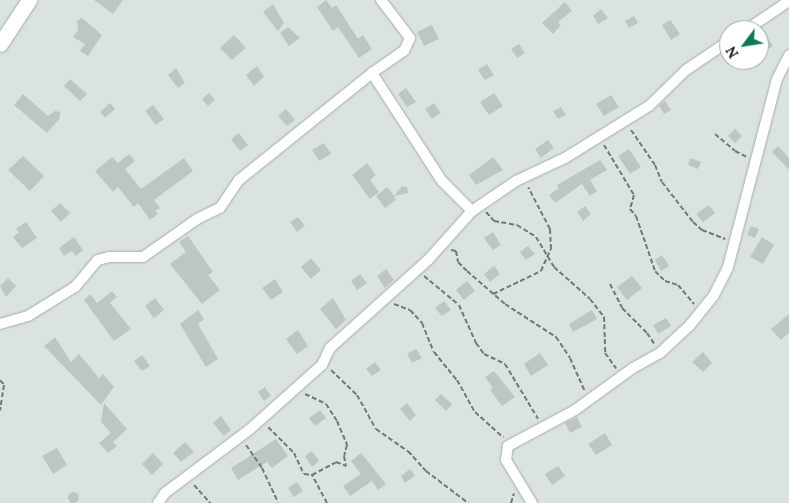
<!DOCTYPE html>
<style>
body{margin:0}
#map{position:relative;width:789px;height:503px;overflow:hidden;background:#dbe3df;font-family:Lora,serif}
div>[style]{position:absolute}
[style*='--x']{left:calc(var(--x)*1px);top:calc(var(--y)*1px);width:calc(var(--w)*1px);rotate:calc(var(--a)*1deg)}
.building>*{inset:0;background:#bec6c2}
.round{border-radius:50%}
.path>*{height:2px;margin-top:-1px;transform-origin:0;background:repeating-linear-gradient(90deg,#737876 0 5px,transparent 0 7.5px)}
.roads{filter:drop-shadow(0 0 1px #a5ada9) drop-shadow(0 0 1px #a5ada9)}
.minor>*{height:10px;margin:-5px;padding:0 5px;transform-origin:5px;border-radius:5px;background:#fff}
.secondary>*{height:15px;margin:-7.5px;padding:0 7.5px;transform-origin:7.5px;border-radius:7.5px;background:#fff}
span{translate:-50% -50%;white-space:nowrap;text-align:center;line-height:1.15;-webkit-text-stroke:4.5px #fff;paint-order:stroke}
.north{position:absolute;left:719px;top:20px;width:50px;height:50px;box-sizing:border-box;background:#fff;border:1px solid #a2a3a2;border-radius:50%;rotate:239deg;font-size:14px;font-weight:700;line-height:20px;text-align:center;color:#161817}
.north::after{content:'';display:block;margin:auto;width:18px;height:22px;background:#117953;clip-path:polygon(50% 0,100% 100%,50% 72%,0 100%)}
</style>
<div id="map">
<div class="building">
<div style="clip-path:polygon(94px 0,123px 0,113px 14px)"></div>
<div style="clip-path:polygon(326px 0,332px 8px,336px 5px,358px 39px,363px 35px,372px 49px,359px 58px,338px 27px,333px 31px,317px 7px)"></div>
<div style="clip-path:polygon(565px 2px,572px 11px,558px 22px,561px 25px,553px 34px,542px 23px)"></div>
<div style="clip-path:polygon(273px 4px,284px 23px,278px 31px,263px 12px)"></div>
<div style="clip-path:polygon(601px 9px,608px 18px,598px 24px,593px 16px)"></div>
<div style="clip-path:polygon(634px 16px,638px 23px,629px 28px,625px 21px)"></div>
<div style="clip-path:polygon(82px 18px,102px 35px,88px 56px,80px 51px,85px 44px,73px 37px,78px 30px,77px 21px)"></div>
<div style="clip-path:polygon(670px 20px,680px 34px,671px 40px,662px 25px)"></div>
<div style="clip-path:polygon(432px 25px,439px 39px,424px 46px,417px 32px)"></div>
<div style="clip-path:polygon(288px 27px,300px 38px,289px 46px,280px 33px)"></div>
<div style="clip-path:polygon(234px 35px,246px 48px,232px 60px,220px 48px)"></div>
<div style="clip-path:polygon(767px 37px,773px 46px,763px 52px,759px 43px)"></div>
<div style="clip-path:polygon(519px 44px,525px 53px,517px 58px,511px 49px)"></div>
<div style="clip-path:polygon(487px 64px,494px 75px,485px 80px,478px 70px)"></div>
<div style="clip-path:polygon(257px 66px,264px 77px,254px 86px,246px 75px)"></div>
<div style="clip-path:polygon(176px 68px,185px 83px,178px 88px,168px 75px)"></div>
<div style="clip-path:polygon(70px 79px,87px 94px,80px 101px,64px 86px)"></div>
<div style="clip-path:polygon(406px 88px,416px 102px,407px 107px,398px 94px)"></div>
<div style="clip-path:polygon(209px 93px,215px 100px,208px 106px,202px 99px)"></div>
<div style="clip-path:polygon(494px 93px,503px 106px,489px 115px,480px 102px)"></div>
<div style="clip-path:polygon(23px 94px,48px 116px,55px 111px,60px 112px,60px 118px,47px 133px,14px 105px)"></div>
<div style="clip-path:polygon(611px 95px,619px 107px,604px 116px,596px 104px)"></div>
<div style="clip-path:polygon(665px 101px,671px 110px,664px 114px,659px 106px)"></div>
<div style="clip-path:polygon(110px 103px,115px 109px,105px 118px,100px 112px)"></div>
<div style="clip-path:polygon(434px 103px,441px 113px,432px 119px,425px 109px)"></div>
<div style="clip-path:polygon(153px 105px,164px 119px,156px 125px,145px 111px)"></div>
<div style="clip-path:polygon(561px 107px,566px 115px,558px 119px,553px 111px)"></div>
<div style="clip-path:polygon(286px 109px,295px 120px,287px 126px,278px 116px)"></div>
<div style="clip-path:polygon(735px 129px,742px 136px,735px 143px,728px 136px)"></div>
<div style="clip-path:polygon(239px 133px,248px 145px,240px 151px,231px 139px)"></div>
<div style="clip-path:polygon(548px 140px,554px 148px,541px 158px,535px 149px)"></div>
<div style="clip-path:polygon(324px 143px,331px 154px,319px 161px,312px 150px)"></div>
<div style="clip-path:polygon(778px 146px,789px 158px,789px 170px,772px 152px)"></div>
<div style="clip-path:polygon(629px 149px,641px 167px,630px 174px,618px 156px)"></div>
<div style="clip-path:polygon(129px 154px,135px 161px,125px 169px,141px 189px,184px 158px,193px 171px,154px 200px,160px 208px,155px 211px,158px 214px,150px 220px,138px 203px,134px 207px,118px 187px,113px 192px,95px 171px,112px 157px,118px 163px)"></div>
<div style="clip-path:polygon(23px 156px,44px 176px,30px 191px,8px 170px)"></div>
<div style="clip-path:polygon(493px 157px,503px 170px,476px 185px,469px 175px)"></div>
<div style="clip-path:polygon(690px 158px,701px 162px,698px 169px,688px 165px)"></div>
<div style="clip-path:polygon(600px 160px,607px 170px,590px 180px,597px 191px,590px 196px,582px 184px,555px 203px,549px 195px,559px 188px,557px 185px)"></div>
<div style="clip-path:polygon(367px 163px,376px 175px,370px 180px,379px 192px,370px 199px,352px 175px)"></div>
<div style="clip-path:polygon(402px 186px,407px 187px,408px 193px,394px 196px,396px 200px,385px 208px,376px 196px,387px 187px,394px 196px)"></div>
<div style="clip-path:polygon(60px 203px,70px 213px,61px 222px,51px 211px)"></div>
<div style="clip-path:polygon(709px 205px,715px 213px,703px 222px,696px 214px)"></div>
<div style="clip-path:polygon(585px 206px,591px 214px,583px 221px,577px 212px)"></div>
<div style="clip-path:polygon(298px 217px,305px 226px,297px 232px,290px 222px)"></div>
<div style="clip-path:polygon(26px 222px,37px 238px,22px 248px,13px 237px,19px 232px,16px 229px)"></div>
<div style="clip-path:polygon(751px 226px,759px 229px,755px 238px,747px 235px)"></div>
<div style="clip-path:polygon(493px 232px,501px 245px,493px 250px,484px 238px)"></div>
<div style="clip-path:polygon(188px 236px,213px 272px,208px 275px,220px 290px,202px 304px,170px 264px,186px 252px,179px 242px)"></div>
<div style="clip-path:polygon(74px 237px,83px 250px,76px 256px,72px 251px,64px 256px,59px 248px)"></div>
<div style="clip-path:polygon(762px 237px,774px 245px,763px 264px,750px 257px)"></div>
<div style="clip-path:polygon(528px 246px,535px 254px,526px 260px,520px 252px)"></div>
<div style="clip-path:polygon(662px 255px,669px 266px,661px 271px,655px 260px)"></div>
<div style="clip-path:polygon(311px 258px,321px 270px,311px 279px,301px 267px)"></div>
<div style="clip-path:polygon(494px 266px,500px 274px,490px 282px,484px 274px)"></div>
<div style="clip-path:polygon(386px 269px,394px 280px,385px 288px,377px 276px)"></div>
<div style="clip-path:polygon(360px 274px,367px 283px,357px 290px,351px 281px)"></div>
<div style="clip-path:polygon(632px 276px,642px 288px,627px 300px,617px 287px)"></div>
<div style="clip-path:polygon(8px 278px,16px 286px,6px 297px,0 286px)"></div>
<div style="clip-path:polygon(275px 279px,283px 292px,271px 300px,262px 288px)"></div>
<div style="clip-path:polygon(467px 281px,475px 291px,464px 300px,456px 290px)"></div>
<div style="clip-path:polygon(112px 291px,117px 297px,110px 303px,131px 329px,114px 341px,84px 300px,90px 294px,97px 303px)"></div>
<div style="clip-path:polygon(155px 298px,164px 310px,154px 318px,145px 306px)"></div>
<div style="clip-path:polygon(333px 298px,346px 320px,336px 329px,320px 309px)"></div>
<div style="clip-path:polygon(444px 301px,451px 310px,442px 316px,435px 308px)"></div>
<div style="clip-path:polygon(198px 310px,204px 319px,198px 324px,218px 359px,206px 367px,180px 324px)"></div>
<div style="clip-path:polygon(592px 310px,597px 319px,573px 332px,569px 324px)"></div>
<div style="clip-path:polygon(789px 314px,789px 333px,781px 340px,771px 329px)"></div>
<div style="clip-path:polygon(666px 318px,671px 326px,658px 334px,653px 325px)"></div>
<div style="clip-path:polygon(298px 330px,308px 346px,297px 354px,286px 339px)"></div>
<div style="clip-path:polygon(55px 337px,71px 362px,79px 354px,99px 378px,103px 374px,114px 387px,101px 405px,44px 346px)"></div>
<div style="clip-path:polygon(416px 349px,422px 358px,412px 363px,407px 354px)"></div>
<div style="clip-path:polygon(703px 352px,712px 363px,703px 372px,692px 362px)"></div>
<div style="clip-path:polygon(540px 353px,548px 365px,531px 376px,524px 364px)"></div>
<div style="clip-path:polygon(142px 355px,150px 366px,142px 371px,134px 361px)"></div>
<div style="clip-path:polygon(375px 362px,381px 370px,372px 376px,366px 369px)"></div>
<div style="clip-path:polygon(494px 371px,515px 397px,502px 406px,490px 390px,493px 388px,485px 377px)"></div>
<div style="clip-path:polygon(265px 387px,271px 396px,264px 401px,258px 392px)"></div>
<div style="clip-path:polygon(441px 394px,452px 404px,446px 411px,435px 400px)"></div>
<div style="clip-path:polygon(104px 403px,127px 429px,113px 442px,117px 446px,108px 453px,99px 443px,111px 433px,101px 422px)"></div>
<div style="clip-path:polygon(407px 403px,416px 415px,410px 421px,400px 409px)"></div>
<div style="clip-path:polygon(320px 410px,326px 418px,315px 426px,309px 418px)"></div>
<div style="clip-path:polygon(221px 416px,231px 430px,224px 436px,213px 423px)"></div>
<div style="clip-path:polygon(577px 417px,582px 427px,570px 433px,565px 423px)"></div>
<div style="clip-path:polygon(605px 433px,612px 445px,596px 455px,588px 444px)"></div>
<div style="clip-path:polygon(276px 439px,288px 456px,272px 468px,267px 462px,238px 480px,231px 468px)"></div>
<div style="clip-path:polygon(185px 442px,194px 452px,181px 462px,173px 453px)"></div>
<div style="clip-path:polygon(57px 448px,67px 465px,53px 474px,42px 456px)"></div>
<div style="clip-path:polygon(312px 451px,319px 461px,312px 467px,305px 456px)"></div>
<div style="clip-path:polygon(153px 453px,163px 464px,152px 475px,142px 464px)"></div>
<div style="clip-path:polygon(361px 453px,386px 484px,378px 490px,372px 481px,350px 496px,343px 486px,361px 474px,351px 461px)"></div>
<div style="clip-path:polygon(558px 466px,565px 476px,552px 485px,545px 474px)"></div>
<div style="clip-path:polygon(410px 469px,415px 476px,405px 483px,401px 476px)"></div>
<div style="clip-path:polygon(297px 482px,303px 491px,294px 497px,288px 488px)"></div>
<div class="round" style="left:67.5px;top:491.5px;width:11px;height:11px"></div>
</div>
<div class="path">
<div style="--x:631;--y:130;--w:42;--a:55.6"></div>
<div style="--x:655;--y:165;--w:18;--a:68"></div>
<div style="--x:662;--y:182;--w:51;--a:52.2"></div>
<div style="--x:693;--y:222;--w:12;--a:42"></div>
<div style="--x:702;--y:230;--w:25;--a:21"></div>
<div style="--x:715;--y:134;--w:26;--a:40"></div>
<div style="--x:735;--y:151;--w:13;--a:27"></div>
<div style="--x:604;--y:145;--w:58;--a:59"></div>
<div style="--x:634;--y:195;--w:15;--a:106"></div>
<div style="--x:630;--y:209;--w:9;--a:49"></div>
<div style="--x:636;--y:216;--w:58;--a:70.9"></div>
<div style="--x:655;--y:271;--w:14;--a:45"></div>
<div style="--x:665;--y:281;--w:14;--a:17"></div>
<div style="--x:678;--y:285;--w:25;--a:50"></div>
<div style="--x:486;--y:212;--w:12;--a:48"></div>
<div style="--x:494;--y:221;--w:23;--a:10"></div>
<div style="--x:517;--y:225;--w:22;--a:32"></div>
<div style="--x:536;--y:237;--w:35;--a:59"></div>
<div style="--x:554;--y:267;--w:48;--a:41.6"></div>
<div style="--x:590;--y:299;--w:23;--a:52"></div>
<div style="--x:604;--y:317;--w:36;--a:88"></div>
<div style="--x:605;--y:353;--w:19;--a:54"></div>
<div style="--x:451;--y:250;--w:5;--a:11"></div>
<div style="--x:456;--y:251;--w:11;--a:80"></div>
<div style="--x:458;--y:262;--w:13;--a:45"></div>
<div style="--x:467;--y:271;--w:50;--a:41"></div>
<div style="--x:505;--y:304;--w:61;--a:32.9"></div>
<div style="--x:556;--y:337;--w:25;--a:56"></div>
<div style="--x:570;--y:358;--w:35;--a:66"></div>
<div style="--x:424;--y:276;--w:45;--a:39.6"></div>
<div style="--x:459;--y:305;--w:42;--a:65.9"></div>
<div style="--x:476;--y:343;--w:14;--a:54"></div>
<div style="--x:484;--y:354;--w:23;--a:25"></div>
<div style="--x:505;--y:364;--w:64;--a:59"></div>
<div style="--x:610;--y:284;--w:27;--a:63"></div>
<div style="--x:622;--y:308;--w:35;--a:45"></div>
<div style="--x:647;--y:333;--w:14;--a:56"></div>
<div style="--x:493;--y:294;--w:53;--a:-25.6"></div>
<div style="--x:541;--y:271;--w:24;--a:-66"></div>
<div style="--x:551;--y:249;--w:20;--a:-93"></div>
<div style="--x:550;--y:229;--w:47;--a:-117.6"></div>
<div style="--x:394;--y:304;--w:17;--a:21"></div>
<div style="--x:410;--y:310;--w:18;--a:47"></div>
<div style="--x:422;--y:323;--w:31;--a:68"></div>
<div style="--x:434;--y:352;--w:36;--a:51"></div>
<div style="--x:457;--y:380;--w:37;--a:61"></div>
<div style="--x:475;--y:412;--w:38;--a:42"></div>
<div style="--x:331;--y:370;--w:36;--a:44"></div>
<div style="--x:357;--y:395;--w:39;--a:61"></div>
<div style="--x:376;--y:429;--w:39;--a:35"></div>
<div style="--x:408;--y:451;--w:27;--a:48"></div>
<div style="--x:426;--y:471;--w:53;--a:37.3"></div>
<div style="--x:0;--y:380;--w:6;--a:51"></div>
<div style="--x:4;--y:385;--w:26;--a:99"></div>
<div style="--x:305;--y:394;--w:23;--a:25"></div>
<div style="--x:326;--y:404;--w:20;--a:57"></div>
<div style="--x:337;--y:421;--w:26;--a:67"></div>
<div style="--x:347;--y:445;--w:11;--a:105"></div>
<div style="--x:344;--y:456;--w:10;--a:79"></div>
<div style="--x:268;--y:427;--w:37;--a:45"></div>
<div style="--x:294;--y:453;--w:23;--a:65"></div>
<div style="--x:304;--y:474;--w:8;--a:7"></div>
<div style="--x:246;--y:445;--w:28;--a:55"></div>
<div style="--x:262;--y:468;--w:38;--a:65"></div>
<div style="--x:194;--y:485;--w:24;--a:48"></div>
<div style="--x:327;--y:503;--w:32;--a:-118"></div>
<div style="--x:312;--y:475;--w:27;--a:-28"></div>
<div style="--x:336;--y:462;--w:11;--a:22"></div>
<div style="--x:511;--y:503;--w:10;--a:-73"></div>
</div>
<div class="roads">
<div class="minor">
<div style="--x:746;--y:30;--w:52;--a:-34"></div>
<div style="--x:372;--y:73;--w:39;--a:-35"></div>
<div style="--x:404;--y:51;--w:14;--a:-65"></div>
<div style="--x:410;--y:38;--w:48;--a:-127.3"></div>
<div style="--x:0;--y:324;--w:29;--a:-16"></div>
<div style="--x:28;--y:316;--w:55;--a:-31.7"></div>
<div style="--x:75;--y:287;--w:35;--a:-50"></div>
<div style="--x:98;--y:260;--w:11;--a:-15"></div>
<div style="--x:109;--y:257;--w:34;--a:0"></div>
<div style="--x:143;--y:257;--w:66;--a:-35.1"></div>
<div style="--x:197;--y:219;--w:25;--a:-26"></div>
<div style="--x:220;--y:208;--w:34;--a:-56"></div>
<div style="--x:239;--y:180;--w:171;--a:-38.8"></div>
<div style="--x:372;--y:73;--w:129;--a:57.1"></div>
<div style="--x:442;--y:181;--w:42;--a:45"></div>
<div style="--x:158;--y:503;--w:12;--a:-55"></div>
<div style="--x:165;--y:493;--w:105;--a:-36.9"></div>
<div style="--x:249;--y:430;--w:98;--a:-41.7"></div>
<div style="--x:322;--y:365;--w:19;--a:-65"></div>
<div style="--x:330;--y:348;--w:132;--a:-41.9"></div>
<div style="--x:428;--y:260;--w:66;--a:-48.1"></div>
<div style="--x:472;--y:211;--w:53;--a:-34.3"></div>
<div style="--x:516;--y:181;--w:54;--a:-25.1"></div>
<div style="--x:565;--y:158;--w:99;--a:-31.8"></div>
<div style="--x:649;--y:106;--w:52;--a:-44.2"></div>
<div style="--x:686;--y:70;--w:52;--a:-34"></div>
<div style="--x:532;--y:503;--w:50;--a:-121.2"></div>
<div style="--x:506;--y:460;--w:14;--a:-82"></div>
<div style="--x:508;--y:446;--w:76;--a:-28.2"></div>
<div style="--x:575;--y:410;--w:72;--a:-35.9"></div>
<div style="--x:633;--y:368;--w:31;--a:-29"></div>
<div style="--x:660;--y:353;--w:41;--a:-43"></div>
<div style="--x:690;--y:325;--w:38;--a:-51"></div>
<div style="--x:714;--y:295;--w:31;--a:-63"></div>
<div style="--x:728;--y:267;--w:194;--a:-75.4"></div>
<div style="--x:777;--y:79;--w:27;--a:-63"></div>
</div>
<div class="secondary">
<div style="--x:0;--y:44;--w:53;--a:-56.6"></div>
</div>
</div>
<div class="north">N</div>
</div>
